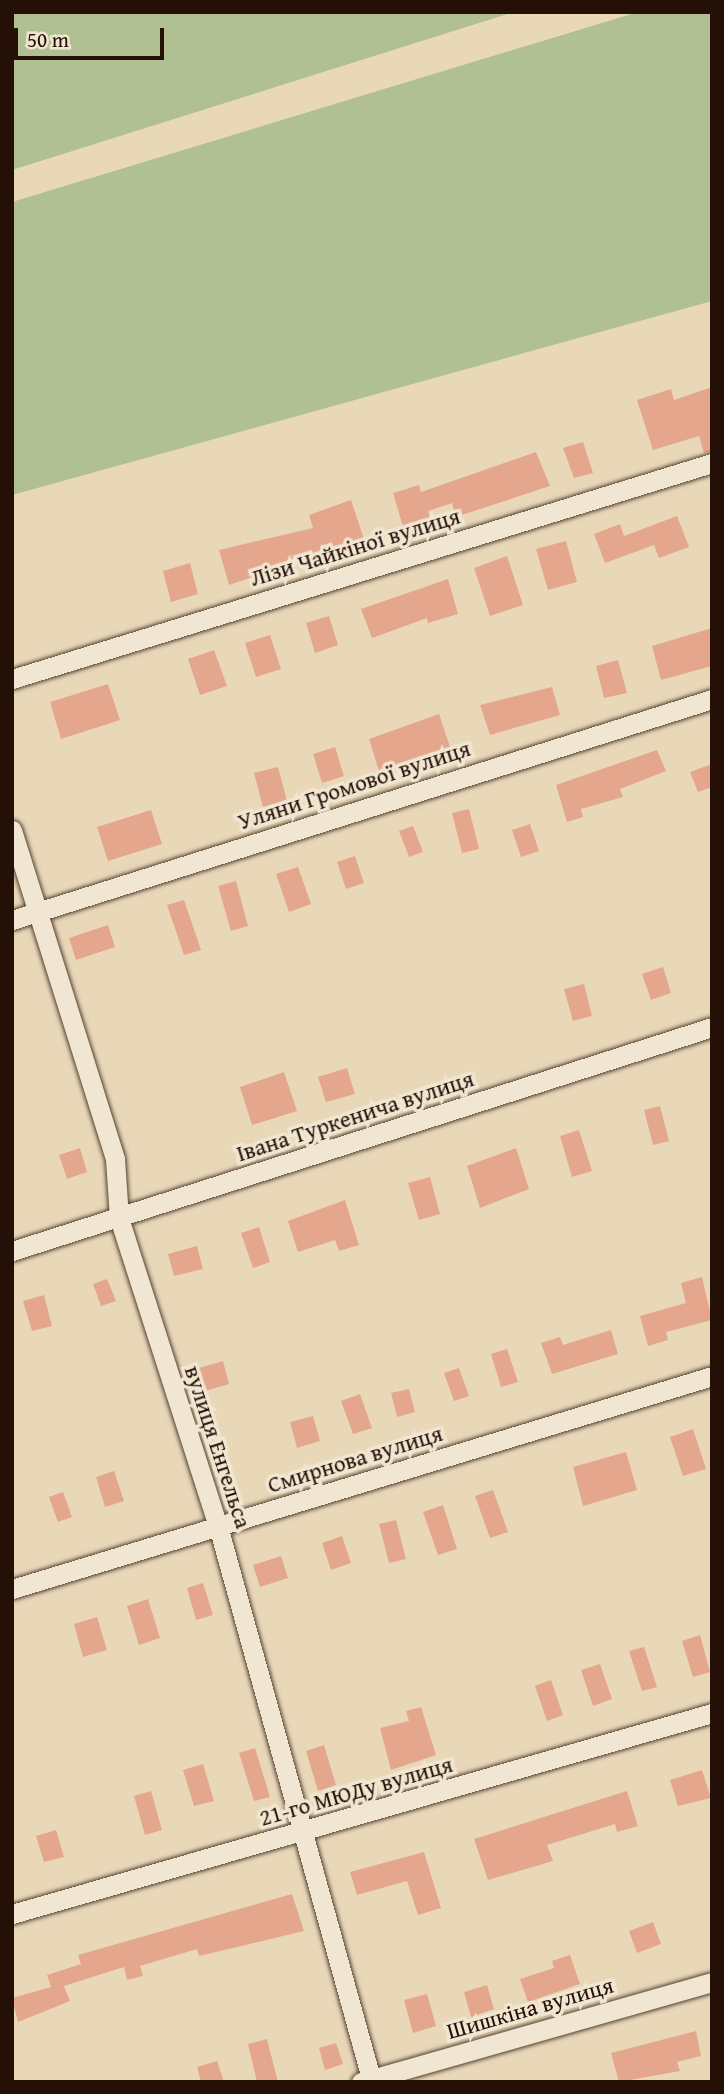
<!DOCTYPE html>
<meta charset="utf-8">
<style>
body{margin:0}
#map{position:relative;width:724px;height:2094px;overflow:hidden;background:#e9d8b8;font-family:"Gentium Book Plus",serif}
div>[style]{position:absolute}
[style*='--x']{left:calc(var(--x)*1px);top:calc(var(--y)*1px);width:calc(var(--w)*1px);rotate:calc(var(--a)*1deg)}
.green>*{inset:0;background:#b0c093}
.building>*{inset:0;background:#e4a78d}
.roads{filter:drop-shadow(0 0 2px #554233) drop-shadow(0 0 2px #554233)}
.minor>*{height:19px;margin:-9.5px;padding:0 9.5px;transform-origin:9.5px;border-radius:9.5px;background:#f1e6d1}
span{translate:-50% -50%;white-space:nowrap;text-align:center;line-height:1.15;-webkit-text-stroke:7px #f1e6d1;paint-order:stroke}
.street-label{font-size:23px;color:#241007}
.frame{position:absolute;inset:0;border:14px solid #241007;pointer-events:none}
.scale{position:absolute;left:14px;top:28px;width:150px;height:32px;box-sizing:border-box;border:4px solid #241007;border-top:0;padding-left:9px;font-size:21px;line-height:24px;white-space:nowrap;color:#241007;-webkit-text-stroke:5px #f1e6d1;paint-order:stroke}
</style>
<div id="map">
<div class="green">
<div style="clip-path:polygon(12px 12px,514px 12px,12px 170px)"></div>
<div style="clip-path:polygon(638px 12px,712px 12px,712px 301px,12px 495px,12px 202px)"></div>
</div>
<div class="building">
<div style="clip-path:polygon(712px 387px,712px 451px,704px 453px,699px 436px,653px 450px,637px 400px,671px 389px,674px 400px)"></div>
<div style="clip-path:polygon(583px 442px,593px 473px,574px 478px,563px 448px)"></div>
<div style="clip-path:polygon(536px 452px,550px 486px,456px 517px,452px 503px,428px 511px,431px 522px,404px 530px,393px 493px,419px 485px,421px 492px)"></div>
<div style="clip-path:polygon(351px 500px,364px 539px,229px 585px,219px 550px,313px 528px,309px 515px)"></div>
<div style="clip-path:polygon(677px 516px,689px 547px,659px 558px,654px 545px,605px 563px,594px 534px,620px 524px,624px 536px)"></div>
<div style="clip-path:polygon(566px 541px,577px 582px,548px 590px,536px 549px)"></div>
<div style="clip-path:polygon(507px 556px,523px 605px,490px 616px,474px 568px)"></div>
<div style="clip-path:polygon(190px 563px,198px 594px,171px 602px,163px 571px)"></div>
<div style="clip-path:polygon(448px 579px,458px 614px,428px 623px,427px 618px,372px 638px,361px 609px)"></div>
<div style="clip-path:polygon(329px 616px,338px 645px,315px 653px,306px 623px)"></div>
<div style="clip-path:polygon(712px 628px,712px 666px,661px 680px,652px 646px)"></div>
<div style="clip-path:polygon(270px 635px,281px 669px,256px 677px,245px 643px)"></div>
<div style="clip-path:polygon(214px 650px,227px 686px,200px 695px,188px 659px)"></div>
<div style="clip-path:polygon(618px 660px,627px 693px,604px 698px,596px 666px)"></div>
<div style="clip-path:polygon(108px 684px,120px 720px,61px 739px,50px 702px)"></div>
<div style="clip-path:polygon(552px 687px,560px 715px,490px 735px,480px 705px)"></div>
<div style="clip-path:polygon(439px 714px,450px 747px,379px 771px,369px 739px)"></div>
<div style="clip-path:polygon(335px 747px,344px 776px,322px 783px,313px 754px)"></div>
<div style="clip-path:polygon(657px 750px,666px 771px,620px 789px,623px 797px,581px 809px,583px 817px,567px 822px,556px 785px)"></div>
<div style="clip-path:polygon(712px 764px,712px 787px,698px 792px,690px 772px)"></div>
<div style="clip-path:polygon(278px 767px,287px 801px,263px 807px,254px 773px)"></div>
<div style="clip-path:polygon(469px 809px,479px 849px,462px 853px,452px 813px)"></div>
<div style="clip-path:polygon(151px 810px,162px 844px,108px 861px,97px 827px)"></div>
<div style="clip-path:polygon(530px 824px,539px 851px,521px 857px,512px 830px)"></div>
<div style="clip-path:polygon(413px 826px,423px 852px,409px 857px,399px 831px)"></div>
<div style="clip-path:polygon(355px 856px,364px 883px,346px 889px,337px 862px)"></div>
<div style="clip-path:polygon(298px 867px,311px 904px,289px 912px,276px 874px)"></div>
<div style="clip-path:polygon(236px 881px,248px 926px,231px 931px,218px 886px)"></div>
<div style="clip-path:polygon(184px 900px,201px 950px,184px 955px,167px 905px)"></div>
<div style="clip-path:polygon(108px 925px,115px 947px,76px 960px,69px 938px)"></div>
<div style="clip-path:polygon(663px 967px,671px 993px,651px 1000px,642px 974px)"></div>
<div style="clip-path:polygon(584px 984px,592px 1016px,573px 1021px,564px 989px)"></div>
<div style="clip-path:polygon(347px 1068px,355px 1094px,326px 1102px,318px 1077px)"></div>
<div style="clip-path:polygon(284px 1072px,297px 1111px,252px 1125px,240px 1087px)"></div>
<div style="clip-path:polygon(660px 1106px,669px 1141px,653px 1145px,644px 1110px)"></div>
<div style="clip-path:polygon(579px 1130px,592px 1171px,572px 1177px,560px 1136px)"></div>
<div style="clip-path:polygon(80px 1148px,87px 1172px,67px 1179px,59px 1155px)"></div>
<div style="clip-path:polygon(516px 1148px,529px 1189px,480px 1208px,467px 1166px)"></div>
<div style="clip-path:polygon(430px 1177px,440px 1214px,419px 1220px,408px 1183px)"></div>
<div style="clip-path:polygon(345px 1200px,359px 1245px,339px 1251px,335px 1240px,298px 1252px,288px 1221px)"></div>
<div style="clip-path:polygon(259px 1227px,270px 1262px,253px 1268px,241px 1233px)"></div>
<div style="clip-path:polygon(197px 1246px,203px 1269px,174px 1276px,168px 1254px)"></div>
<div style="clip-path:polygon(702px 1277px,712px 1320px,666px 1332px,668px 1340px,648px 1346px,640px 1316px,686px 1303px,681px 1283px)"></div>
<div style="clip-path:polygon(107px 1279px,116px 1301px,101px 1306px,93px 1284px)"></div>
<div style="clip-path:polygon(44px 1295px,52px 1326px,32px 1331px,23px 1301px)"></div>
<div style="clip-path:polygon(611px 1330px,618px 1354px,552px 1374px,541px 1343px,560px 1337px,563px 1345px)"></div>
<div style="clip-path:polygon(507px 1349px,518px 1382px,501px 1387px,491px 1354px)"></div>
<div style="clip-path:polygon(223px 1361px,229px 1384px,202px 1392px,196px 1369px)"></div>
<div style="clip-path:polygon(459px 1368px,469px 1396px,454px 1401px,444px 1373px)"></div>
<div style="clip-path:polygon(409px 1389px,415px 1412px,397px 1417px,391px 1393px)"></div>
<div style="clip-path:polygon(360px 1394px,372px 1428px,353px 1434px,341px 1401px)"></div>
<div style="clip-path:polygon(313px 1416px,320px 1441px,297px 1448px,290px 1422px)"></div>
<div style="clip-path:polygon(693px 1429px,706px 1469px,683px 1476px,670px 1437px)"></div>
<div style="clip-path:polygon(626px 1452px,637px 1490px,583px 1506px,573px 1467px)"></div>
<div style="clip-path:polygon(114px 1471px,124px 1501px,105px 1507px,96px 1477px)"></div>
<div style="clip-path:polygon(493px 1490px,508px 1532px,490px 1538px,475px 1496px)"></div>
<div style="clip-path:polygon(63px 1492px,72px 1517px,58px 1522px,49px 1497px)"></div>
<div style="clip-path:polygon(443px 1505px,457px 1549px,438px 1555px,423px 1512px)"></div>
<div style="clip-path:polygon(396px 1520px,406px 1559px,389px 1563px,379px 1524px)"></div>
<div style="clip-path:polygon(342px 1536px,351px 1563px,331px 1570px,322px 1543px)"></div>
<div style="clip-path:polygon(281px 1556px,288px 1578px,260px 1587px,253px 1565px)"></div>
<div style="clip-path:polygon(203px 1583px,213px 1615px,196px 1620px,187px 1588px)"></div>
<div style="clip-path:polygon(148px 1599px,160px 1638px,139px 1645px,127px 1606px)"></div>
<div style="clip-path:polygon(97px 1617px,107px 1650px,83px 1657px,74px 1624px)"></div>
<div style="clip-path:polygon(700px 1635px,710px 1672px,693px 1677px,682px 1641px)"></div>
<div style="clip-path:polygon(644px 1647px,657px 1687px,642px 1691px,629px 1651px)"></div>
<div style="clip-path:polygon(600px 1664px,612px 1699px,593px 1706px,581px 1670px)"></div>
<div style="clip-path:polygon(551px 1680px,563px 1715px,547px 1721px,535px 1686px)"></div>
<div style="clip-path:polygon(421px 1707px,436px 1755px,391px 1770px,380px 1728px,409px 1721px,406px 1711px)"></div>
<div style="clip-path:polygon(324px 1745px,336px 1785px,318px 1791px,306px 1751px)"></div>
<div style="clip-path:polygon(255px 1748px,270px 1797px,254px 1801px,239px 1753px)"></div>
<div style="clip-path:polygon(203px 1764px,214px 1801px,194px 1806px,183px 1770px)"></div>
<div style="clip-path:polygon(702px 1770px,711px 1798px,678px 1806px,670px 1780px)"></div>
<div style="clip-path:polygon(151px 1791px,162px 1830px,145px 1835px,134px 1796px)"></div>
<div style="clip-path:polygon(627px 1791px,638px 1826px,617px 1832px,615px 1824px,547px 1845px,553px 1861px,488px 1880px,474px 1839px)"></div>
<div style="clip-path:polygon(56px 1830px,64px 1857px,44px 1862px,36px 1836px)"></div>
<div style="clip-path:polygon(424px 1852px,441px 1908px,418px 1915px,407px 1881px,357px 1895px,350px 1872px)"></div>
<div style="clip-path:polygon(292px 1894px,304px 1931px,199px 1956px,197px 1949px,140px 1966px,143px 1976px,127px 1980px,124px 1967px,64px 1986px,70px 2001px,18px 2022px,12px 1998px,51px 1987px,47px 1975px,81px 1964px,78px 1955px)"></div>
<div style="clip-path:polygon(653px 1922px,661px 1944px,637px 1953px,629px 1931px)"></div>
<div style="clip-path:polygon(570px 1955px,580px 1984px,528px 2002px,520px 1979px,554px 1968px,552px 1961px)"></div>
<div style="clip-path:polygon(487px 1985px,494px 2009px,471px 2017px,464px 1992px)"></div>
<div style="clip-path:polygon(427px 1994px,436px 2026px,413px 2033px,404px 2000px)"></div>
<div style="clip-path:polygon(696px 2031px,701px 2056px,677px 2062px,680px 2071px,619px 2082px,611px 2053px)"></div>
<div style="clip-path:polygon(267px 2039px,278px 2082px,257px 2082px,248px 2044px)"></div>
<div style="clip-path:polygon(336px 2043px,343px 2064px,325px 2070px,319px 2048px)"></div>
<div style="clip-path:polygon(217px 2061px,224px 2082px,201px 2082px,197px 2067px)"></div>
</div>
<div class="roads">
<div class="minor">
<div style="--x:12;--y:679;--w:733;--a:-17.15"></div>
<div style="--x:12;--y:830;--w:345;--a:72.6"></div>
<div style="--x:115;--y:1159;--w:59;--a:86.1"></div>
<div style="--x:119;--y:1218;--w:324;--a:72.2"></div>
<div style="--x:218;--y:1526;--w:577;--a:74.52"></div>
<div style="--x:12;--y:920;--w:734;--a:-17.52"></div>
<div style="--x:12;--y:1251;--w:735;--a:-17.74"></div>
<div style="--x:12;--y:1589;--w:732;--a:-16.92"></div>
<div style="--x:12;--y:1914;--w:728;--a:-16.02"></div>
<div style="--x:361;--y:2082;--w:365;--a:-15.9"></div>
</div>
</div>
<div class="street-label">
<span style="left:355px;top:547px;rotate:-17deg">Лізи Чайкіної вулиця</span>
<span style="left:354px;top:785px;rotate:-18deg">Уляни Громової вулиця</span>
<span style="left:355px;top:1116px;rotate:-18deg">Івана Туркенича вулиця</span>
<span style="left:218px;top:1447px;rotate:72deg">вулиця Енгельса</span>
<span style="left:355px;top:1459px;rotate:-17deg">Смирнова вулиця</span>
<span style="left:356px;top:1791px;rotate:-16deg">21-го МЮДу вулиця</span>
<span style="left:530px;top:2008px;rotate:-16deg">Шишкіна вулиця</span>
</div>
<div class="frame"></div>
<div class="scale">50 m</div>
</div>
